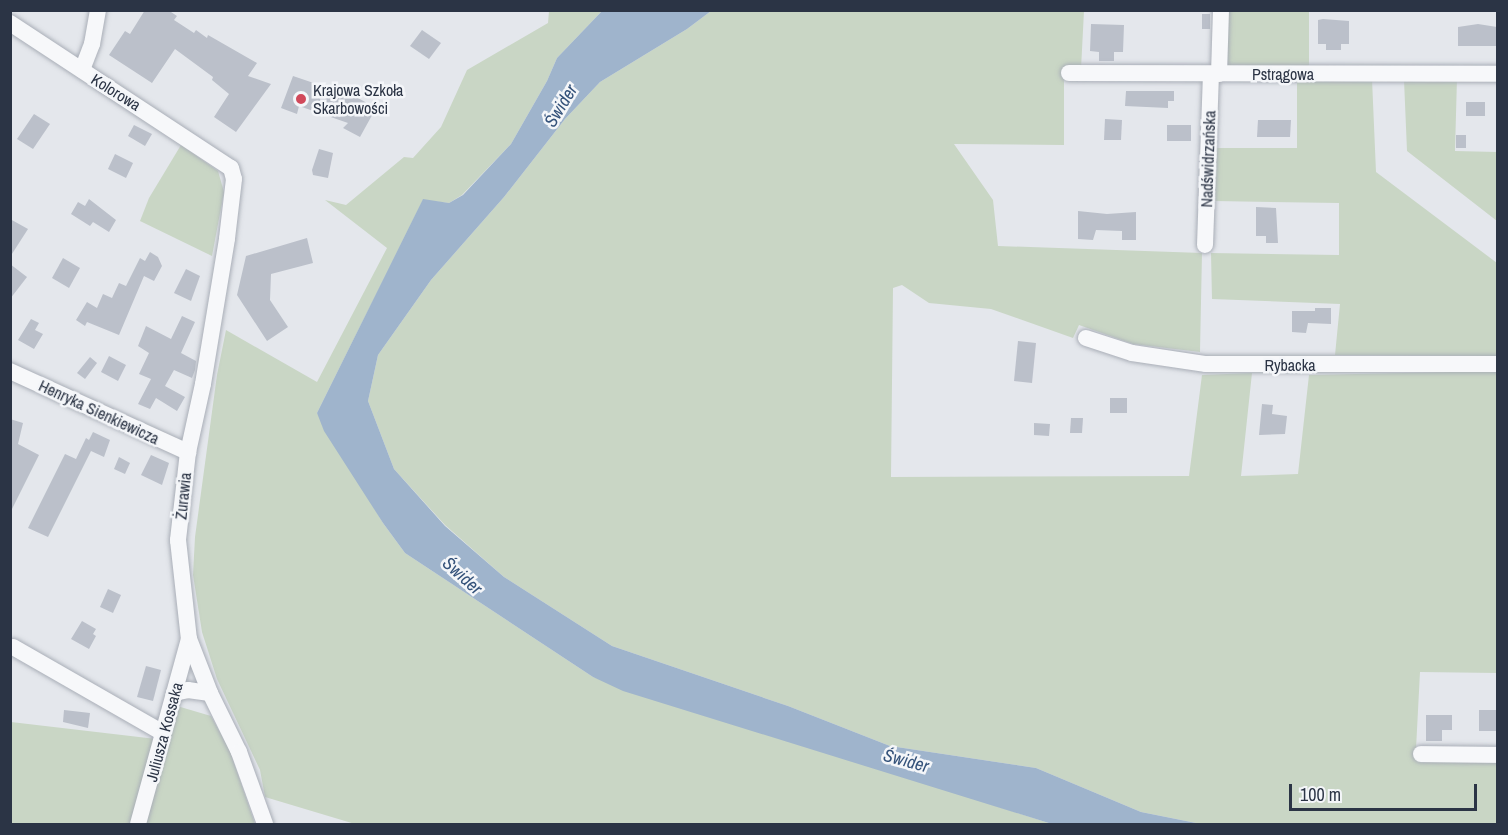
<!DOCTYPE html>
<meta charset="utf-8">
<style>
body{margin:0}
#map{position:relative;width:1508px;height:835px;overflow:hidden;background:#e4e7ec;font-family:"Archivo Narrow",sans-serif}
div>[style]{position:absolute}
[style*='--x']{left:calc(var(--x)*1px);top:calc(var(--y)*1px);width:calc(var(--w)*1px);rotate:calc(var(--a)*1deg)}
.green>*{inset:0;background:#c9d6c5}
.water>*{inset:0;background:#9fb4cc}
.building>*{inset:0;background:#bbc0ca}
.roads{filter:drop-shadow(0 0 2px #a9aeb7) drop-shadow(0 0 2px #a9aeb7)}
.minor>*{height:16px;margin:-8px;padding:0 8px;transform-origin:8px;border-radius:8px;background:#f7f8fa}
.dots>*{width:16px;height:16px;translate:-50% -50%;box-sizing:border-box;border:3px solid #f4f6f9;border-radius:50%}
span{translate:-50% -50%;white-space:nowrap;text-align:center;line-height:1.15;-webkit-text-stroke:5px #f4f6f9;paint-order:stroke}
.street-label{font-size:16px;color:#2b3445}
.poi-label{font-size:16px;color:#2b3445}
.left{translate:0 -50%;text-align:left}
.water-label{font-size:18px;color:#34527a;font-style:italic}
.frame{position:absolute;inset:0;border:12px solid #2b3445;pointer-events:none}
.scale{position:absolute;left:1289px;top:784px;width:188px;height:27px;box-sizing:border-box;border:3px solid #2b3445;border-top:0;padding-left:8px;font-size:18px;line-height:21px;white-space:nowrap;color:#2b3445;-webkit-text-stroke:4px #f4f6f9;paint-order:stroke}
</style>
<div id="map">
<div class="green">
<div style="clip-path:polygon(549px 11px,602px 11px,557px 58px,547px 81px,511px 144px,462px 195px,449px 203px,423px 200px,317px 413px,383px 523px,405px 553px,593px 677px,1052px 824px,355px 824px,265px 797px,260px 770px,217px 679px,202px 632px,193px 575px,195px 537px,217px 375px,226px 330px,317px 382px,387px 248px,325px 200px,346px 205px,404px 157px,413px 158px,441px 127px,467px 70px,548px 23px)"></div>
<div style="clip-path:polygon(711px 11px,1084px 11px,1081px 69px,1064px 69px,1064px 145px,954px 144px,993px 200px,998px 246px,1202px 253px,1200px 352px,1133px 344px,1079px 325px,1073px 338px,991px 309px,929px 303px,902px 285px,893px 288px,891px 477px,1189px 476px,1202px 375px,1252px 373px,1241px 476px,1298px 474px,1309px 375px,1497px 371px,1497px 673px,1420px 672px,1416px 749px,1497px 759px,1497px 824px,1201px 824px,1141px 812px,1036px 768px,890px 746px,788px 706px,612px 646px,504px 577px,445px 525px,394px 469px,368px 401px,378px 355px,431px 280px,504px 197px,565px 119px,600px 82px,687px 29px)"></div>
<div style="clip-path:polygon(1224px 11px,1309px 11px,1309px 69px,1227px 69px)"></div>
<div style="clip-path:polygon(1297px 78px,1372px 79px,1376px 172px,1497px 263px,1497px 356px,1335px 355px,1340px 304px,1212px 299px,1211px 253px,1339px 255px,1339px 203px,1214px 201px,1216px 148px,1297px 148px)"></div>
<div style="clip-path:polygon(1457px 78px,1455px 151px,1497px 152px,1497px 221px,1407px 151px,1404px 80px)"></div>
<div style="clip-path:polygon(181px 145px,218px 171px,224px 192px,212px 256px,140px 221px,149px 198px)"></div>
<div style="clip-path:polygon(177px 706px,211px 716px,230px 751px,255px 824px,144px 824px)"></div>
<div style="clip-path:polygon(11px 722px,156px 739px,132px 824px,11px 824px)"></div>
</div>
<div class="water">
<div style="clip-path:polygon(602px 11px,711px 11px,687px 29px,600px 82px,565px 119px,504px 197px,431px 280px,378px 355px,368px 401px,394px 469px,445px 526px,504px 577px,612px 646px,788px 706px,890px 746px,1036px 768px,1141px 812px,1201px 824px,1052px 824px,623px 691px,593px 677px,405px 553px,383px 523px,324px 431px,317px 413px,423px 199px,449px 203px,463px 195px,511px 144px,547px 81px,557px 58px)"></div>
</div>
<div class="building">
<div style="clip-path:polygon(145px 10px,168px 10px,177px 16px,174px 20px,194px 33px,196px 30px,207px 38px,208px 35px,257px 63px,248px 76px,271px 84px,236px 132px,214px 117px,229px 94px,212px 80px,213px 77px,175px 49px,152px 83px,109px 55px,125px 31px,130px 34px)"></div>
<div style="clip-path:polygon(1202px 14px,1210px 14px,1210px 29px,1202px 29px)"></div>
<div style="clip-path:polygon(1323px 19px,1349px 21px,1349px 44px,1341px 44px,1341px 50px,1326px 50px,1326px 44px,1318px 44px,1318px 20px)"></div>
<div style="clip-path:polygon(1091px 24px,1124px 25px,1123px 52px,1114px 52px,1114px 61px,1099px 61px,1099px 52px,1090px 51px)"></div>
<div style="clip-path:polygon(1478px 24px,1497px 27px,1497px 46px,1458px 46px,1458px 27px)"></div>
<div style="clip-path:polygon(422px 30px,441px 43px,429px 59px,410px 46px)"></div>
<div style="clip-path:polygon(293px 76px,358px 98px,376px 108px,360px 137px,343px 128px,348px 123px,299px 106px,297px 114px,281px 108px)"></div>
<div style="clip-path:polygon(1126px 91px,1174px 91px,1174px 101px,1168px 101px,1168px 108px,1125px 106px)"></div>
<div style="clip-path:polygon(1466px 102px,1485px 102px,1485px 116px,1466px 116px)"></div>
<div style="clip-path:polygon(34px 114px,50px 124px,33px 149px,17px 139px)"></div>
<div style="clip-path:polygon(1105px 119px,1122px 120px,1121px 140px,1104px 140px)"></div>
<div style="clip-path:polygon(1258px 120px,1291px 120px,1290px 137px,1257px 137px)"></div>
<div style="clip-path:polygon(134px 125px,152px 134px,145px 146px,128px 136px)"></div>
<div style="clip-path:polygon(1167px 125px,1191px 125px,1191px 141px,1167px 141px)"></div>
<div style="clip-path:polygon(1456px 135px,1466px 135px,1466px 148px,1456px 148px)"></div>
<div style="clip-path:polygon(319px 149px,333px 153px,328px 178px,313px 175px,312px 170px)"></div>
<div style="clip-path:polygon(115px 154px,133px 163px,126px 178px,108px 169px)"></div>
<div style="clip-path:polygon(89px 199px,116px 220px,109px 232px,93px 222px,90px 226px,71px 214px,78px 202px,85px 206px)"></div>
<div style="clip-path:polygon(1256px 207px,1276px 208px,1278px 243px,1266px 243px,1266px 236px,1256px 236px)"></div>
<div style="clip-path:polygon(1078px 211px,1107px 214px,1136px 212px,1136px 240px,1122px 240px,1122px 231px,1096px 230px,1093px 240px,1078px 239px)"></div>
<div style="clip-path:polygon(10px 219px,28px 229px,10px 257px)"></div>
<div style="clip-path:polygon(307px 238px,313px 263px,271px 274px,270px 300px,288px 327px,267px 341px,237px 295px,246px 256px)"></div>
<div style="clip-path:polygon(150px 252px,158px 257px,162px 266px,154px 281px,144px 276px,119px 335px,87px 322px,85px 326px,76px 320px,87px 302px,97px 308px,103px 294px,112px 298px,119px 283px,126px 286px,140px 258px,145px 261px)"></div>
<div style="clip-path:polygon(63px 258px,80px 268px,69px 288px,52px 278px)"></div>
<div style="clip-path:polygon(10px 264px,27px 277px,10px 299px)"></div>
<div style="clip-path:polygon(186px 269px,200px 276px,191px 301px,174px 293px)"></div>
<div style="clip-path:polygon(1315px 308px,1331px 308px,1331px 324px,1308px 323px,1306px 333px,1292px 332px,1292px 311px,1315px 311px)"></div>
<div style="clip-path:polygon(182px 316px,195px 322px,181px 353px,196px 361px,195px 370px,192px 378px,174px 370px,165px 386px,185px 397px,177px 411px,156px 398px,150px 409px,138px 404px,151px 379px,139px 374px,149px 353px,138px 346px,146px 326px,171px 339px)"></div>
<div style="clip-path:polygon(31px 319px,39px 323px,35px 330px,43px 334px,34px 349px,18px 340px)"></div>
<div style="clip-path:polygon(1018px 341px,1036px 343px,1032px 383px,1014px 381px)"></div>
<div style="clip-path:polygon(109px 356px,126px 365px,118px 381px,101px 372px)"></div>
<div style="clip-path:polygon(90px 357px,97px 363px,85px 379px,77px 373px)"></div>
<div style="clip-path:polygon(1110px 398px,1127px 398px,1127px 413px,1110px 413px)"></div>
<div style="clip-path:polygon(1262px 404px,1273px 405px,1272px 414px,1287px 416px,1285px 434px,1259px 435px)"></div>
<div style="clip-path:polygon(1071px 418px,1083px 418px,1082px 433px,1070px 433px)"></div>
<div style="clip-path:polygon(10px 419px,23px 423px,18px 444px,39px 455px,10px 513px)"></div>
<div style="clip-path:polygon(1034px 423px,1050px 424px,1049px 436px,1034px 435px)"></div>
<div style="clip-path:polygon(93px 432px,110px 440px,104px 457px,91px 451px,48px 537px,28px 528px,65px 454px,76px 459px,86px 438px,89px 440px)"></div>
<div style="clip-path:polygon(151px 455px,169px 463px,162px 485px,141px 475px)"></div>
<div style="clip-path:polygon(119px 457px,130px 463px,125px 474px,114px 469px)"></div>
<div style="clip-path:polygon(108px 589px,121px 595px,113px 613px,100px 607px)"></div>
<div style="clip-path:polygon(82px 621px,96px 629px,93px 634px,96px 636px,89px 649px,71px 639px)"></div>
<div style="clip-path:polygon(146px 666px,161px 670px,153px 701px,137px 697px)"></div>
<div style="clip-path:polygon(64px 710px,90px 713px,88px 728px,63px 722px)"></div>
<div style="clip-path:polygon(1479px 710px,1497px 710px,1497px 731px,1479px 731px)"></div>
<div style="clip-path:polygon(1426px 715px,1452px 715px,1452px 730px,1442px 730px,1442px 741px,1426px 741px)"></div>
</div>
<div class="roads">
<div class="minor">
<div style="--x:10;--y:23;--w:264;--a:33.3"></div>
<div style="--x:231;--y:168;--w:11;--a:75"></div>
<div style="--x:234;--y:179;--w:60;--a:96.7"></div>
<div style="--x:227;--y:239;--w:147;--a:99.4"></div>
<div style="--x:203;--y:384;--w:70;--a:102.4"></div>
<div style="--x:188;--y:452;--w:89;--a:96.5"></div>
<div style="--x:178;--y:540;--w:100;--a:83.7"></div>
<div style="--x:189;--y:639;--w:58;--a:68.7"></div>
<div style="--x:210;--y:693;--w:66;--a:63.8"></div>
<div style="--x:239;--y:752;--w:77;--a:70.1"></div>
<div style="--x:82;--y:70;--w:28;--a:-69"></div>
<div style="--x:92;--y:44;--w:35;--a:-80"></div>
<div style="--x:1069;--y:73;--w:429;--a:0.1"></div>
<div style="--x:1219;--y:74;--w:64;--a:-88.2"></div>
<div style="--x:1205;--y:245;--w:171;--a:-88"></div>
<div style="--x:1086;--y:338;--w:48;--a:18.1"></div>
<div style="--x:1132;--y:353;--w:75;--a:8.5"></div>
<div style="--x:1206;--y:364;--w:292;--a:0"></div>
<div style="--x:10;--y:371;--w:196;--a:24.5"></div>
<div style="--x:13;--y:647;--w:173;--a:29.8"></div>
<div style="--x:174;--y:693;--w:14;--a:-12"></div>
<div style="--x:188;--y:690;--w:22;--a:8"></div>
<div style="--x:1421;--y:754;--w:77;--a:0.7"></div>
<div style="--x:138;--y:824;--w:192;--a:-74.6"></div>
</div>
</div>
<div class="dots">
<div style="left:301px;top:99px;background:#d1495b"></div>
</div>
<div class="street-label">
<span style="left:1283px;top:74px">Pstrągowa</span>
<span style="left:116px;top:92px;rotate:32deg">Kolorowa</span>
<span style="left:1208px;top:159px;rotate:-88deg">Nadświdrzańska</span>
<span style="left:1290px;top:365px">Rybacka</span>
<span style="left:99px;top:412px;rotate:25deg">Henryka Sienkiewicza</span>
<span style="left:183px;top:496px;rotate:-84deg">Żurawia</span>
<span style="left:164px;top:732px;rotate:-75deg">Juliusza Kossaka</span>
</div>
<div class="poi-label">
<span class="left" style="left:313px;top:99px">Krajowa Szkoła<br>Skarbowości</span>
</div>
<div class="water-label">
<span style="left:561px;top:106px;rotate:-59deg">Świder</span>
<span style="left:462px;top:576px;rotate:42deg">Świder</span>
<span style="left:906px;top:761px;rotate:15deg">Świder</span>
</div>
<div class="frame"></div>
<div class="scale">100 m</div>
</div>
